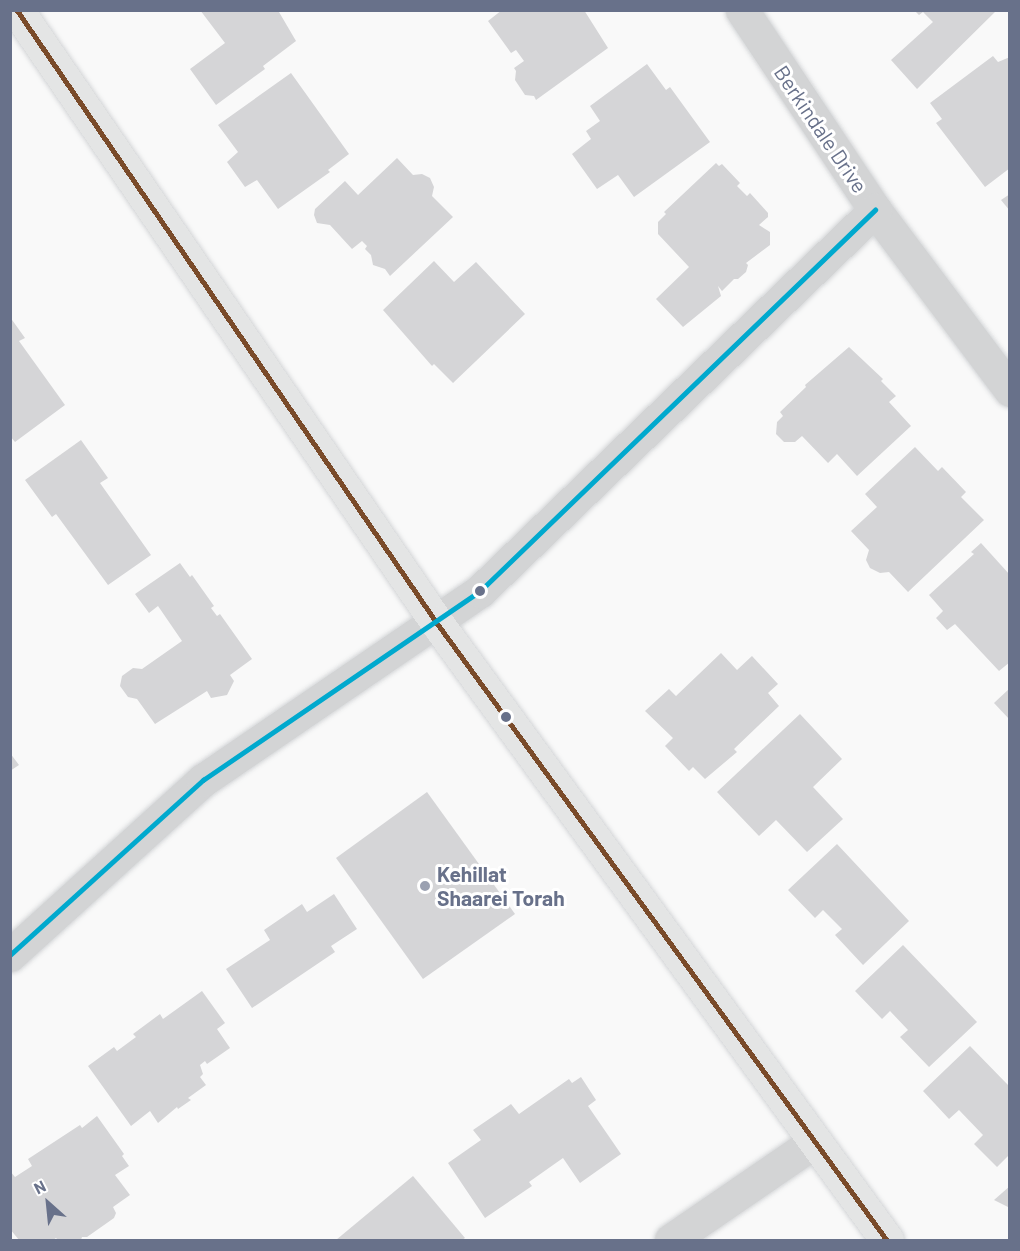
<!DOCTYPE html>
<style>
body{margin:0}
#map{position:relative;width:1020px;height:1251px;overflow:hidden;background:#f9f9f9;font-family:Barlow,sans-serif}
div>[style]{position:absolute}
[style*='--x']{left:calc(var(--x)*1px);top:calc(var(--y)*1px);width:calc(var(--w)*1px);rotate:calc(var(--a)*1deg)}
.building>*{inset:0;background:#d5d5d7}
.roads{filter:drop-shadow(0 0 2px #d4d6d8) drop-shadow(0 0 2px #d4d6d8)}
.street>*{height:33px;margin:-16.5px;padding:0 16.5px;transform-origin:16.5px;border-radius:16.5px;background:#d3d4d5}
.secondary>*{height:33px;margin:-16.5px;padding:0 16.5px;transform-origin:16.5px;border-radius:16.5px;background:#e4e5e5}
.bus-1>*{height:4.5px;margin:-2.25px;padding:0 2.25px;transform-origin:2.25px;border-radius:2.25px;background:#7a4b2a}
.bus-2>*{height:4.5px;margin:-2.25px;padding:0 2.25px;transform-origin:2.25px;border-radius:2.25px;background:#00a9ce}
.dots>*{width:16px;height:16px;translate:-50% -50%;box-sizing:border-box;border:3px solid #fff;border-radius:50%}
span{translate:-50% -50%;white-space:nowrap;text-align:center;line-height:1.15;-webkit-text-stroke:6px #fff;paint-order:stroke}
.street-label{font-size:21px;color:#68718a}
.poi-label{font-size:21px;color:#68718a;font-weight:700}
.left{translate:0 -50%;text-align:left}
.frame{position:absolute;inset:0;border:12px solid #68718a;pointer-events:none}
.north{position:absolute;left:18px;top:1173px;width:60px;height:60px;-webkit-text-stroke:4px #fff;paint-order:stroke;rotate:333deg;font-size:16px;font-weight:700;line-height:24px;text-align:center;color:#68718a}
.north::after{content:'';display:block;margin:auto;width:21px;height:27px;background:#68718a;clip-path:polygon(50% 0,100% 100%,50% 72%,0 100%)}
</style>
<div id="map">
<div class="building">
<div style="clip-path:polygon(200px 10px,279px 12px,296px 41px,263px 66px,265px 69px,216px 105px,190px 69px,225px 43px)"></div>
<div style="clip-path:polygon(502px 10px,584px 10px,608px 48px,536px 100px,534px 96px,525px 95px,515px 80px,516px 71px,514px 68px,524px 61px,516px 50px,511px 53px,488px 21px)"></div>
<div style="clip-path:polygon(914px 10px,997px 10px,917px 89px,891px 60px,933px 22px,923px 12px,919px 15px)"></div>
<div style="clip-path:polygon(993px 56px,998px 62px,1010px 57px,1010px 168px,985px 187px,936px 123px,942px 119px,930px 103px)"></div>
<div style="clip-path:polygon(647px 64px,666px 90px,670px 87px,710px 142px,634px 197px,618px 175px,597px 189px,572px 154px,591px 139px,586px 131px,600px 121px,590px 106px)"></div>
<div style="clip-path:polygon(291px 73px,349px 154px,328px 170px,330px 172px,278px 209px,257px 180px,245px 187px,227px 162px,238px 152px,218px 125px)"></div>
<div style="clip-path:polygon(397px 158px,413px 175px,422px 174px,430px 178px,434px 187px,432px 196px,453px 217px,390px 276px,385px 269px,373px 265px,371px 255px,365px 249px,367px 246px,362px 241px,352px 249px,330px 225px,317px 223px,314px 215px,315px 209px,345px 181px,358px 195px)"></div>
<div style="clip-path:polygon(716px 163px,719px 166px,722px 164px,740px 183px,737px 186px,747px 196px,750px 193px,768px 213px,768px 217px,759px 225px,770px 232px,770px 245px,746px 263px,748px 265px,746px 272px,738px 279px,734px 279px,722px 291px,718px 286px,721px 296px,683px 327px,656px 299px,689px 267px,658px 234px,658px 222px,666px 214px,664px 212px)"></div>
<div style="clip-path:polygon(1010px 194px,1010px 211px,1001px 200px)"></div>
<div style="clip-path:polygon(434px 261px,454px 282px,476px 262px,525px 314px,453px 383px,434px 364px,432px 366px,383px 310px)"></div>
<div style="clip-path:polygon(10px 317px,25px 338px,19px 341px,65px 405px,15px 442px,10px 436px)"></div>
<div style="clip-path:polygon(849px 347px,883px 379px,881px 381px,896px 396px,889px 402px,911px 426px,857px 476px,837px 454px,828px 463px,802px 436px,795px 442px,784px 442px,776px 434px,777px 422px,783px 416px,780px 412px,806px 387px,805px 385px)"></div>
<div style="clip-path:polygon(81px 440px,108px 478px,100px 483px,151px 555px,108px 585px,56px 514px,52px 517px,25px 480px)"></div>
<div style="clip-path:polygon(915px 447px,938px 471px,942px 467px,966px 492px,961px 497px,984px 520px,908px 592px,889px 572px,880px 573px,870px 568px,866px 560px,869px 550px,851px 531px,877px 507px,865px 494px)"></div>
<div style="clip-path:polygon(981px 543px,1010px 575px,1010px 662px,999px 671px,955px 624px,947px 630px,936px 618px,943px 611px,929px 595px,974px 554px,971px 552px)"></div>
<div style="clip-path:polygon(180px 563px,190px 577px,192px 575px,214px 606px,211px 608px,217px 616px,220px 614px,252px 659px,230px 675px,234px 681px,227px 695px,211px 698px,207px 691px,155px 724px,137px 699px,128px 697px,120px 686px,122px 676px,133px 668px,142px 669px,182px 641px,158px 606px,149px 613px,135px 594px)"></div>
<div style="clip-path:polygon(721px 653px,737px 670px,752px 656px,778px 684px,768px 693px,779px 706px,734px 749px,737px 752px,705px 779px,693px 767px,689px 771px,665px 746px,673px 738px,645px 711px,669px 689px,676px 696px)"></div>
<div style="clip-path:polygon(1010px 688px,1010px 720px,994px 703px)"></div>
<div style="clip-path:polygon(800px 714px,842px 759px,813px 787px,843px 819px,807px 852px,776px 820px,759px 836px,717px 792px)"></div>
<div style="clip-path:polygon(10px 753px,19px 765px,10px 771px)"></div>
<div style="clip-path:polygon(427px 792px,515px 914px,423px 979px,336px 858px)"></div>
<div style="clip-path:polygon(837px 844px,909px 921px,863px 965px,835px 935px,842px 929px,823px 910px,815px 918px,788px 890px)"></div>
<div style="clip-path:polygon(334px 894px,357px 929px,331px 946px,335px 952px,252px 1008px,226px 969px,270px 940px,264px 930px,302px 904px,307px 912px)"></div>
<div style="clip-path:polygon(903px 945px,977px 1022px,929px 1067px,900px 1037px,908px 1030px,890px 1011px,882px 1019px,855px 991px)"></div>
<div style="clip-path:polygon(202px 991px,225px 1023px,217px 1029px,230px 1048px,207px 1064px,205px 1061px,200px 1065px,203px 1074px,200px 1077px,206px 1085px,188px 1098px,191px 1100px,178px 1109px,177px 1107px,158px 1123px,150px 1111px,131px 1126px,88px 1066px,114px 1047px,117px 1051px,136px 1037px,133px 1034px,160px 1014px,163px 1019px)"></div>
<div style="clip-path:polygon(970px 1046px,1008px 1085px,1010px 1084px,1010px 1154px,997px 1167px,974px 1144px,983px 1135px,959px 1110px,949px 1119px,923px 1091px)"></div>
<div style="clip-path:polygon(581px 1077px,596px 1100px,588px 1106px,621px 1154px,580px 1183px,563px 1158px,529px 1182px,532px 1186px,485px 1218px,448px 1163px,481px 1140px,473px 1130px,511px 1104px,519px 1114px,569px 1079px,572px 1083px)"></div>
<div style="clip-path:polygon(97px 1116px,124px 1154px,122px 1156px,129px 1166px,115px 1175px,130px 1195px,113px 1207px,116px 1213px,114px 1218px,87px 1237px,82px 1237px,81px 1240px,58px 1240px,56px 1238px,53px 1240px,19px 1240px,10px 1229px,10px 1171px,15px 1177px,32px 1166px,28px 1159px,80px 1125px,82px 1128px)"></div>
<div style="clip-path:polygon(413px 1176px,465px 1238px,462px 1240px,336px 1240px)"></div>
<div style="clip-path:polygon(1010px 1186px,1010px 1208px,994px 1200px)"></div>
</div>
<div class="roads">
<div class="street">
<div style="--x:742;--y:10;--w:240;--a:56.4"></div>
<div style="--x:875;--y:210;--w:225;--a:53.1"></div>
<div style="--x:10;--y:955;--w:261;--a:-42.2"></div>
<div style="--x:203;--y:780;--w:335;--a:-34.3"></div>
<div style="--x:480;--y:591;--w:549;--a:-43.97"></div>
<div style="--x:671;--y:1240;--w:173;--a:-34.4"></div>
</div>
<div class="secondary">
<div style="--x:17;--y:10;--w:743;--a:55.58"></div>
<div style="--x:437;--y:623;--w:764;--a:53.9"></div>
</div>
</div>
<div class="bus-1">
<div style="--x:17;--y:10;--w:743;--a:55.58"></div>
<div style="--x:437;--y:623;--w:764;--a:53.9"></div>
</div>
<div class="bus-2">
<div style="--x:10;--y:955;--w:261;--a:-42.2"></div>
<div style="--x:203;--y:780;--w:335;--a:-34.3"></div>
<div style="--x:480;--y:591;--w:549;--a:-43.97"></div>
</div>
<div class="dots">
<div style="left:480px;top:591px;background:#68718a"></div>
<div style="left:506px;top:717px;background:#68718a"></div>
<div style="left:425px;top:886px;background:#9ba1b1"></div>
</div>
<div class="street-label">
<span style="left:821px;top:129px;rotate:56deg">Berkindale Drive</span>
</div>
<div class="poi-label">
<span class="left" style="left:437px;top:886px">Kehillat<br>Shaarei Torah</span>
</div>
<div class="frame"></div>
<div class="north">N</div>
</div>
